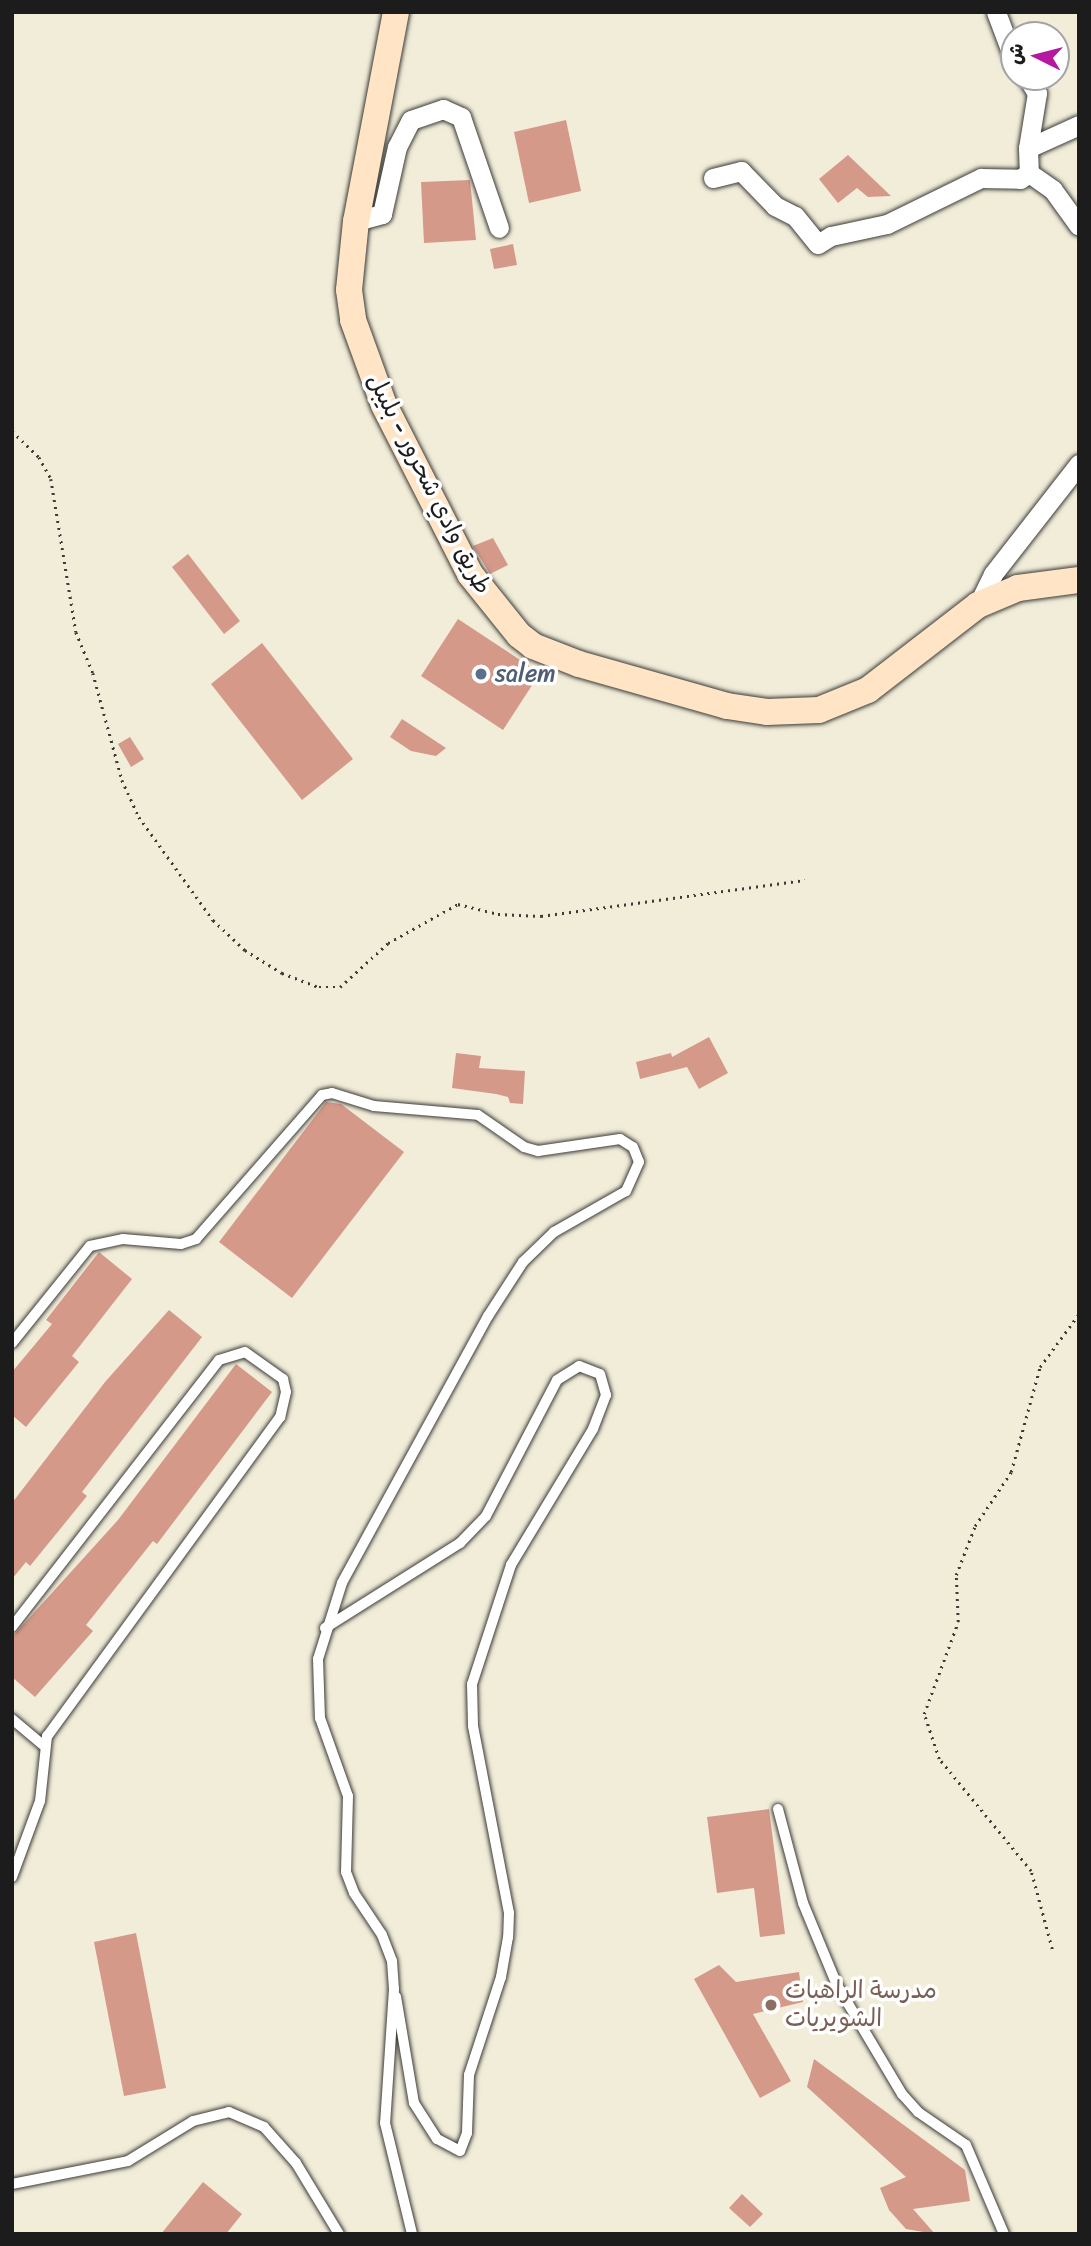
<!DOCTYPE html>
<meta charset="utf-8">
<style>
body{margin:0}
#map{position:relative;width:1091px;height:2246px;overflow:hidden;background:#f1edd9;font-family:Sriracha,"Playpen Sans Arabic",sans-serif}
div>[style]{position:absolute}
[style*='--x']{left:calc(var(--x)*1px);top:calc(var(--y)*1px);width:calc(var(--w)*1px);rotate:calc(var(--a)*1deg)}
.building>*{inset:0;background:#d5998a}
.path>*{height:2.5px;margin-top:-1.25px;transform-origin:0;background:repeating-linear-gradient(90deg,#3c3b38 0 2px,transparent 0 7px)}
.roads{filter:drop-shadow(0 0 2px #3c3b38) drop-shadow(0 0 2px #3c3b38)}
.lane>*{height:10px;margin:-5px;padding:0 5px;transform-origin:5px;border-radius:5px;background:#fff}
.street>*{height:19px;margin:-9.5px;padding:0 9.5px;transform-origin:9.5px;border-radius:9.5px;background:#fff}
.secondary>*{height:26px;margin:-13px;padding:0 13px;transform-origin:13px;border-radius:13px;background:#ffe4c6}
.dots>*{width:19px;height:19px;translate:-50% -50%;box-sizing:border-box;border:4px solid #fff;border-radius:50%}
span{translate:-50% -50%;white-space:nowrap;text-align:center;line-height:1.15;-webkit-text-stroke:7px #fff;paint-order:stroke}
.street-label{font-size:24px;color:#1c1c1c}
.service-label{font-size:24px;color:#4e5e75}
.left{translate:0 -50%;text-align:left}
.education-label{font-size:24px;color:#785e54}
.frame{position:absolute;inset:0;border:14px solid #1c1c1c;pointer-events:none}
.north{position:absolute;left:1000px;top:21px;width:70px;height:70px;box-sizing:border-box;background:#fff;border:2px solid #a4a4a4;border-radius:50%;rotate:276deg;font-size:19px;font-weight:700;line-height:28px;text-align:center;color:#1c1c1c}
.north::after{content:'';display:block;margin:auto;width:24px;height:32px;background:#b5179e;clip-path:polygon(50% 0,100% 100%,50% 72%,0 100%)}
</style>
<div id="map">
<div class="building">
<div style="clip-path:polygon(566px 120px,581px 191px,529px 203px,514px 132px)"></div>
<div style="clip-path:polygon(848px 155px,891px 196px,868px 197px,857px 188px,838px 203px,819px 179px)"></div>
<div style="clip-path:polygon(470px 180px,476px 240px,424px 243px,421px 182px)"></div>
<div style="clip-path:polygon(513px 244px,517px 265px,494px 269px,490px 249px)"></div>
<div style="clip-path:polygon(493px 538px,508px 565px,490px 574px,473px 546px)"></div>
<div style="clip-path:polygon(188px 554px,240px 621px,224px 634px,172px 567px)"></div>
<div style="clip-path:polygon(458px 619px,540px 673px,503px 730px,421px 676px)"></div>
<div style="clip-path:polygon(262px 643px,353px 759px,302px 800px,211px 684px)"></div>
<div style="clip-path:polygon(402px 719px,446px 748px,436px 756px,411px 751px,390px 737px)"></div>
<div style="clip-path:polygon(130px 737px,144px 759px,131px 767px,118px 744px)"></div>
<div style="clip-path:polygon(709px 1037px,728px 1073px,699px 1089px,687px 1067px,640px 1079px,636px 1062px,671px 1053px,672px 1057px)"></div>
<div style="clip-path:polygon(456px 1053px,481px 1056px,479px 1068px,525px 1071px,523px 1104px,510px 1103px,508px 1097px,496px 1094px,452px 1088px)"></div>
<div style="clip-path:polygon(326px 1102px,341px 1104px,404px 1152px,292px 1298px,219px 1242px)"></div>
<div style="clip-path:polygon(99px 1252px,132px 1279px,72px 1356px,79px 1362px,26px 1427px,12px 1415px,12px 1372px,52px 1324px,46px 1320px)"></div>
<div style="clip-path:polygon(169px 1310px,202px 1337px,82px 1492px,87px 1496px,30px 1566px,26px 1562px,12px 1579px,12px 1503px,105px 1382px)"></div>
<div style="clip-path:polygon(236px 1364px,272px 1392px,157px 1544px,153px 1541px,86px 1625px,93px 1631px,35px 1697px,12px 1677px,12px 1637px,118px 1520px)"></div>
<div style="clip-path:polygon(769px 1809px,785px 1934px,760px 1937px,754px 1888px,717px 1893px,707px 1817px)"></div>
<div style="clip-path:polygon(136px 1933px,166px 2088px,124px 2096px,94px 1942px)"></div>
<div style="clip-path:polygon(719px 1965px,736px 1982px,799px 1972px,803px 2002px,753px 2014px,791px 2081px,760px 2098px,694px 1979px)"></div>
<div style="clip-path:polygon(814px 2059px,965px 2170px,970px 2201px,913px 2209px,935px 2234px,906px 2229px,889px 2210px,880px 2188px,906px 2177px,807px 2087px)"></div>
<div style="clip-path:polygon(203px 2182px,242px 2214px,226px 2234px,161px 2234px)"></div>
<div style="clip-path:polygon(742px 2194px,763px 2214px,750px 2227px,729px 2208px)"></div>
</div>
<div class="path">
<div style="--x:12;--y:431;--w:37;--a:44"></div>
<div style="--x:39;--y:457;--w:25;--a:61"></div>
<div style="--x:51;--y:479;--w:155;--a:80.7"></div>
<div style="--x:76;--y:632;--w:44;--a:67.5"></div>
<div style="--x:93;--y:673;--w:111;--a:74.8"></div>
<div style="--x:122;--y:780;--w:41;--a:65.3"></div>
<div style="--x:139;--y:817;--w:127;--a:54.3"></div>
<div style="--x:213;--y:920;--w:44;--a:43.2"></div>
<div style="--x:245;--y:950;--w:44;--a:31.9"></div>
<div style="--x:282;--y:973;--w:40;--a:21"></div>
<div style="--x:319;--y:987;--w:21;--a:0"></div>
<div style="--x:340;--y:987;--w:65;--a:-42.5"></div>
<div style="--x:388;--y:943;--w:80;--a:-29.1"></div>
<div style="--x:458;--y:904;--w:41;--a:14"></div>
<div style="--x:498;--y:914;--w:43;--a:2.7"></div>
<div style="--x:541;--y:916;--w:266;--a:-7.8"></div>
<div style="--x:1052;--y:1949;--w:81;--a:-105.1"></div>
<div style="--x:1031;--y:1871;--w:145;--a:-129.4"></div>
<div style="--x:939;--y:1759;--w:47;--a:-108.4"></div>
<div style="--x:924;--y:1714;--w:98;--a:-69.7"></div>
<div style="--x:958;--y:1622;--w:47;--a:-92.4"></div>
<div style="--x:956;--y:1575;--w:53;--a:-68.8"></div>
<div style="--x:975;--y:1526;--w:65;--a:-56.3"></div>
<div style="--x:1011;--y:1472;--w:109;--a:-74.6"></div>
<div style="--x:1040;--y:1367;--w:66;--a:-53.7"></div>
</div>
<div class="roads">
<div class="lane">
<div style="--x:12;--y:1343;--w:124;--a:-51.2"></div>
<div style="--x:90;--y:1246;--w:34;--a:-12"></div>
<div style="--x:123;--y:1239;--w:58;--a:4.9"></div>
<div style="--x:181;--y:1244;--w:16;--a:-18"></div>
<div style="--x:196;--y:1239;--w:191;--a:-48.8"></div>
<div style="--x:322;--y:1095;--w:10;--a:-11"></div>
<div style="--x:332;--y:1093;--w:44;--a:17.2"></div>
<div style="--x:374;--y:1106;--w:104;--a:4.9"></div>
<div style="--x:478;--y:1115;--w:56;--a:34.8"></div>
<div style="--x:524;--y:1147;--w:15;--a:16"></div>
<div style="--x:538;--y:1151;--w:83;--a:-8.3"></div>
<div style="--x:620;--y:1139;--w:15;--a:32"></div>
<div style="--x:633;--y:1147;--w:16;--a:68"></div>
<div style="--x:639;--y:1162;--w:32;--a:114"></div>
<div style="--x:626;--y:1191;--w:83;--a:150.3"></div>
<div style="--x:554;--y:1232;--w:43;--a:135.9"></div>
<div style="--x:523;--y:1262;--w:64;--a:122.9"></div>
<div style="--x:488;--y:1316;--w:304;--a:118.7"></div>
<div style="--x:342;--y:1583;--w:80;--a:107.5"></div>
<div style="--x:318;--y:1659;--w:59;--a:88.1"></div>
<div style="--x:320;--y:1718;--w:83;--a:70.3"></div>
<div style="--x:348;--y:1796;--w:76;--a:91.5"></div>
<div style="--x:346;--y:1872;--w:22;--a:69"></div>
<div style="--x:354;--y:1893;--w:50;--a:56.3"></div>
<div style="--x:382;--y:1935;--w:28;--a:69"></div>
<div style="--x:392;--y:1961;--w:28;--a:86"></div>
<div style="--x:394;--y:1989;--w:134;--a:93.8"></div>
<div style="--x:385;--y:2123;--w:114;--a:76.3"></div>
<div style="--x:12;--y:1627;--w:338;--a:-52.2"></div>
<div style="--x:219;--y:1360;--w:27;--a:-17"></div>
<div style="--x:245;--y:1352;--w:47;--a:35.4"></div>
<div style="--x:283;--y:1379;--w:13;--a:77"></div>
<div style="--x:286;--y:1392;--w:26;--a:103"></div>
<div style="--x:280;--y:1417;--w:395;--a:126.1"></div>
<div style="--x:47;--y:1736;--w:65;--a:96.1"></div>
<div style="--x:40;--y:1801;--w:81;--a:110.2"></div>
<div style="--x:325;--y:1628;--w:160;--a:-32.2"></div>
<div style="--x:460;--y:1543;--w:37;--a:-46"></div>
<div style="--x:486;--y:1516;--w:153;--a:-62.4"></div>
<div style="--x:557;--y:1380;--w:26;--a:-32"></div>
<div style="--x:579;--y:1366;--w:22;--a:21"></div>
<div style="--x:600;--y:1374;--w:22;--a:74"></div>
<div style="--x:606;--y:1395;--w:36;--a:111"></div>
<div style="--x:593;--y:1429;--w:159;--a:121.1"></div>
<div style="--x:511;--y:1565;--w:125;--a:108.1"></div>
<div style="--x:472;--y:1684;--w:42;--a:88.6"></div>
<div style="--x:473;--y:1726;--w:190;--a:79.1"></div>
<div style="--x:509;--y:1913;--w:24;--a:92"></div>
<div style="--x:508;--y:1937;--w:41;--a:99.9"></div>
<div style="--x:501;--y:1977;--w:103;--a:108.1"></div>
<div style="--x:469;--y:2075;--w:58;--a:92"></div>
<div style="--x:467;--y:2133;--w:19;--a:111"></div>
<div style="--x:460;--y:2151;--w:26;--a:-152"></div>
<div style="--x:437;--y:2139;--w:43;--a:-122.6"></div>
<div style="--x:414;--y:2103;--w:108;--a:-99.6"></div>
<div style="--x:12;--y:1719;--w:40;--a:40"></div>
<div style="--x:778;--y:1809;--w:97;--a:75.1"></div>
<div style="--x:803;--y:1903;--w:89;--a:67.5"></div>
<div style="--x:837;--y:1985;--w:127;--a:59.2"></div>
<div style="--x:902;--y:2094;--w:24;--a:48"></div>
<div style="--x:918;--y:2112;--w:58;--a:34.5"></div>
<div style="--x:966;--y:2145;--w:97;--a:66.9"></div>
<div style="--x:12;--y:2184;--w:118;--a:-11.2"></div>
<div style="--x:128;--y:2161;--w:76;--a:-31.6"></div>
<div style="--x:193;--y:2121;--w:37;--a:-14"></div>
<div style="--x:229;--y:2112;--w:38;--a:23"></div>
<div style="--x:264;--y:2127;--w:48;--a:48.4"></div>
<div style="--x:296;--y:2163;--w:83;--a:58.8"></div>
</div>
<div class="street">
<div style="--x:996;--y:12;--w:51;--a:69.4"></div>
<div style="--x:1027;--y:77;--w:19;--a:58"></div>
<div style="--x:1037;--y:93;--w:56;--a:99.3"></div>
<div style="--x:1079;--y:125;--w:56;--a:155.7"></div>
<div style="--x:1028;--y:148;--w:25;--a:88"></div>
<div style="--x:1029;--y:173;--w:29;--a:35"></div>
<div style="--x:1053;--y:190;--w:44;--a:54.2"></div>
<div style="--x:713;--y:178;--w:29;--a:-14"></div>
<div style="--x:741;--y:171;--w:49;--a:45.8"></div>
<div style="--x:775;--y:206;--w:22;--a:27"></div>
<div style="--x:795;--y:216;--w:36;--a:51"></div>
<div style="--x:818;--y:244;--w:15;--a:-32"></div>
<div style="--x:831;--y:236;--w:57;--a:-12.1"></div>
<div style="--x:887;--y:224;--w:105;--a:-26.1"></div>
<div style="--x:981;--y:178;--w:39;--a:1"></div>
<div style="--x:1020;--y:179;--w:11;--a:-34"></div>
<div style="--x:356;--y:221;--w:27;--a:-15"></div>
<div style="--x:382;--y:214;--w:69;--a:-77.4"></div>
<div style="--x:397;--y:147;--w:30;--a:-63"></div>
<div style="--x:411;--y:120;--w:34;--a:-19"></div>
<div style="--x:443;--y:109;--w:20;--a:24"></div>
<div style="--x:461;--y:117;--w:117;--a:71.1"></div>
<div style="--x:978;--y:605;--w:34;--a:-64"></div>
<div style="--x:993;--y:574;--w:140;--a:-52"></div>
</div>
<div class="secondary">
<div style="--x:396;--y:12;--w:213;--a:100.8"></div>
<div style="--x:356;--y:221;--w:69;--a:95.8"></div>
<div style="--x:349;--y:290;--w:30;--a:82"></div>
<div style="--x:353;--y:320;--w:90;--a:70"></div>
<div style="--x:384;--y:405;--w:190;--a:63"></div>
<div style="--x:470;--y:574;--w:78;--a:51.2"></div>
<div style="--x:519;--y:635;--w:18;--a:38"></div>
<div style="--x:533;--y:646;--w:49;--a:21.4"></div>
<div style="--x:579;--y:664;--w:154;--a:15.8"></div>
<div style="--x:727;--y:706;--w:40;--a:8.5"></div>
<div style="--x:767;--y:712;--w:52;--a:-2.2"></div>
<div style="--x:819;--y:710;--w:53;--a:-22.2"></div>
<div style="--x:868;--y:690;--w:139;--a:-37.7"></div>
<div style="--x:978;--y:605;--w:43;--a:-23"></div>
<div style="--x:1018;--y:588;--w:62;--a:-7.5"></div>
</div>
</div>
<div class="dots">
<div style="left:481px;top:674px;background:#5c6f8a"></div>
<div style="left:771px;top:2005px;background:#8d6e63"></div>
</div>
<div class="street-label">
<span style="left:429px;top:484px;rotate:63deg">طريق وادي شحرور - بليبل</span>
</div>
<div class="service-label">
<span class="left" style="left:495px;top:674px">salem</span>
</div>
<div class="education-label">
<span class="left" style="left:785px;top:2005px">مدرسة الراهبات<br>الشويريات</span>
</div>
<div class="frame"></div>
<div class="north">ش</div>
</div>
